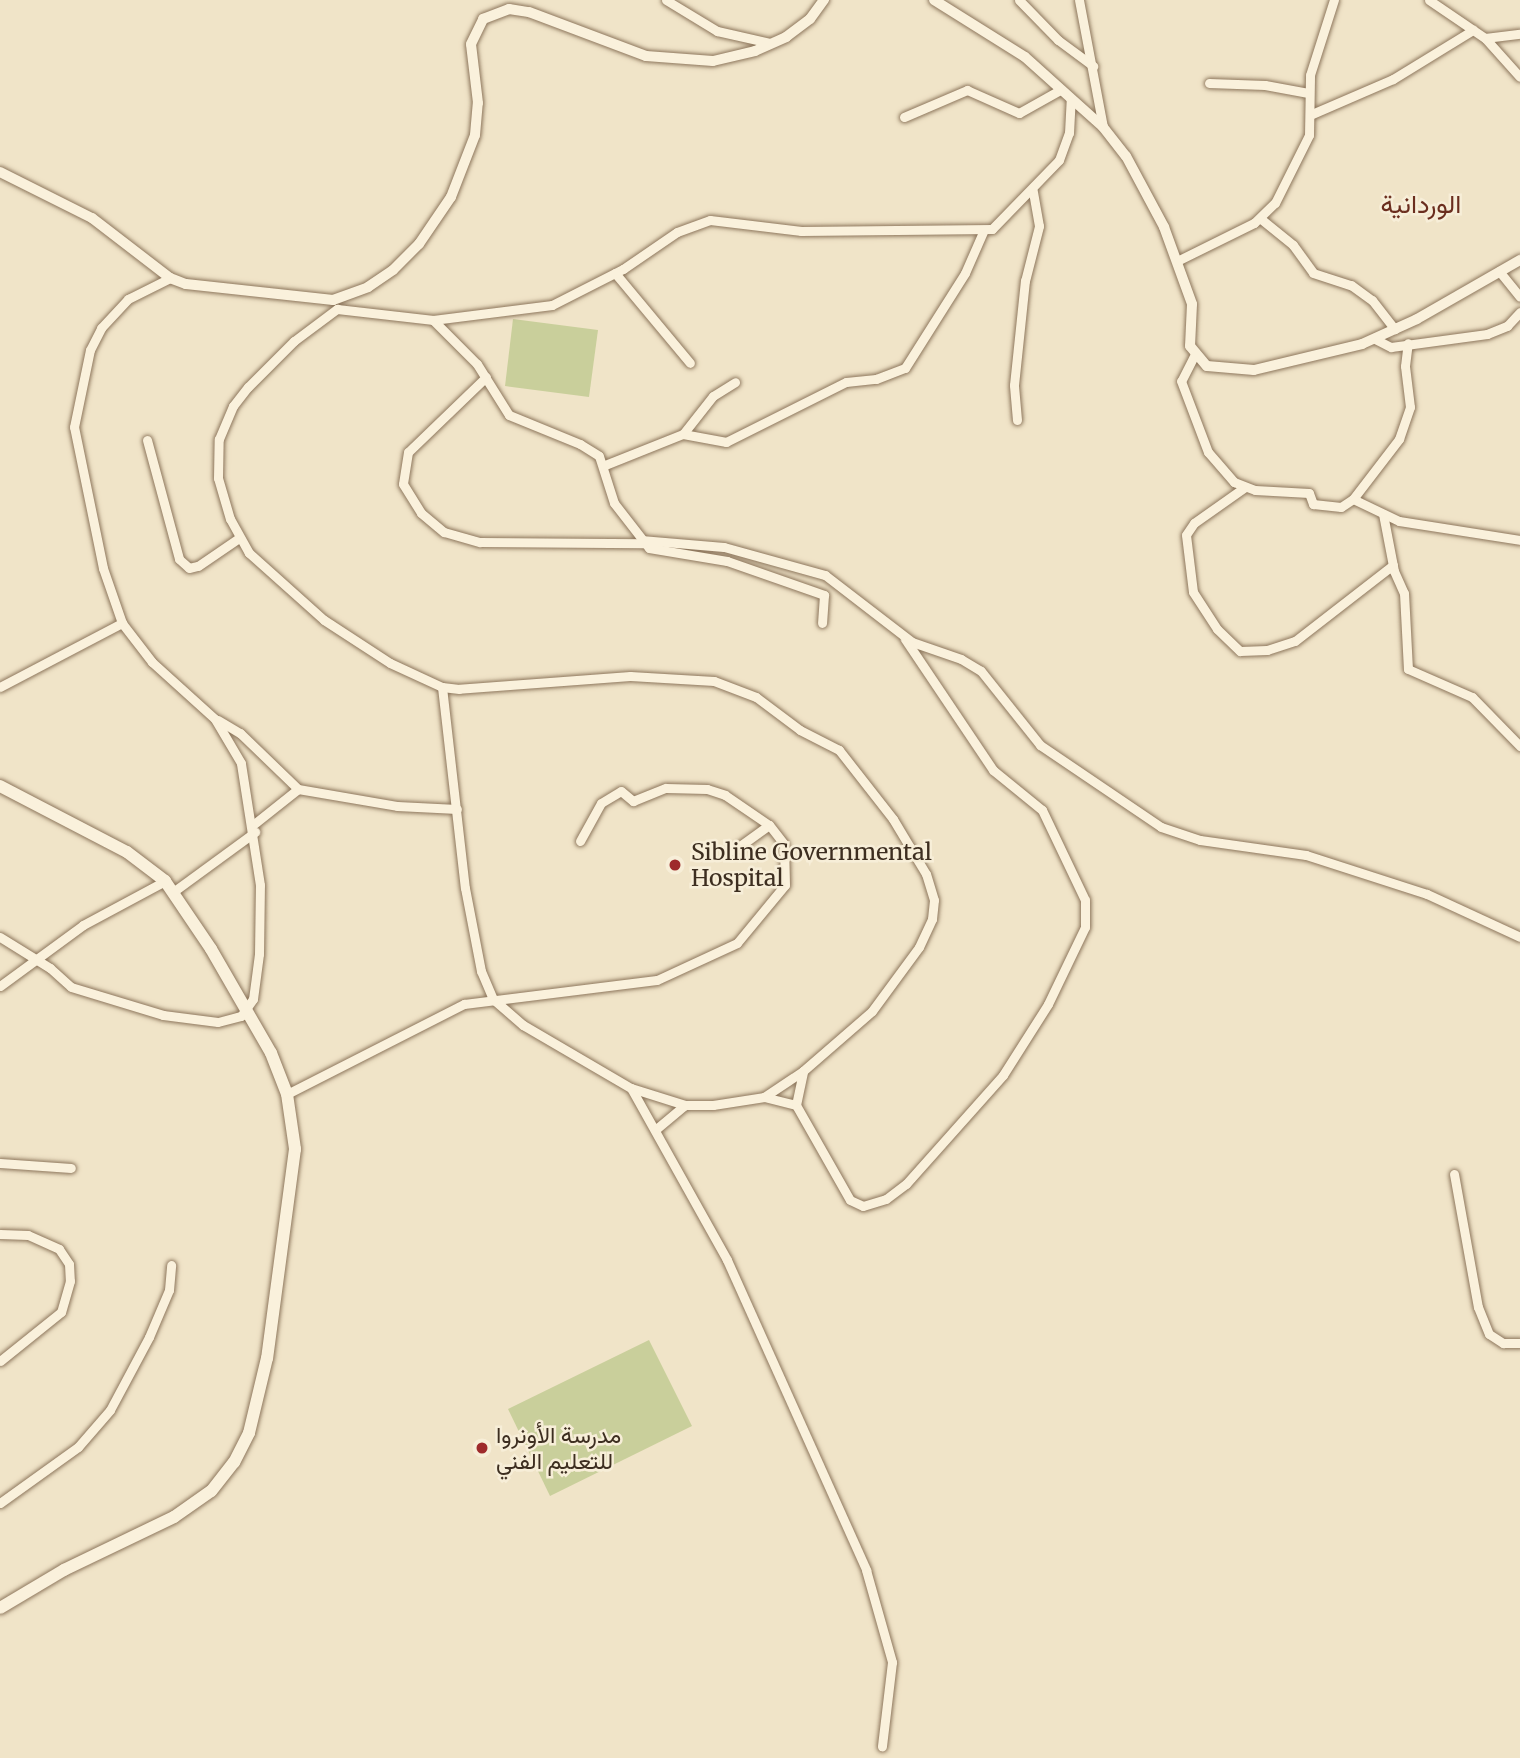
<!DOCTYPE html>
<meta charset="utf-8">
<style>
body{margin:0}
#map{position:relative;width:1520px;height:1758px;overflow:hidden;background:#f0e4c8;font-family:Merriweather,Vazirmatn,serif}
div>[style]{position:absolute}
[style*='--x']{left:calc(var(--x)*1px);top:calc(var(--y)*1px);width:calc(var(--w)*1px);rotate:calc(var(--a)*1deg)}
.green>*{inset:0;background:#c9cf9b}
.roads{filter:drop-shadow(0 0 2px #8d765c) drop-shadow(0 0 2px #8d765c)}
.minor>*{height:9px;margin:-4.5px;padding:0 4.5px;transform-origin:4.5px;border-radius:4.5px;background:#faf1dc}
.tertiary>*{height:10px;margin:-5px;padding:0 5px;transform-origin:5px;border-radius:5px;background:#faf1dc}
.secondary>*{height:12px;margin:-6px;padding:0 6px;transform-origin:6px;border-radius:6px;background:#faf1dc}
.dots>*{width:19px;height:19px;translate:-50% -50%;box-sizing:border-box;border:4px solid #f7eed8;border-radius:50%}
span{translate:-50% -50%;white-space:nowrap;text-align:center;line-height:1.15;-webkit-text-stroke:5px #f7eed8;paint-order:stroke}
.poi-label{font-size:23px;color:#3d2e20}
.left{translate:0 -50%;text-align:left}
.quarter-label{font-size:26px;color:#6b2e1e}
</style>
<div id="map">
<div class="green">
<div style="clip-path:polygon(513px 319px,598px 330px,589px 397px,505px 386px)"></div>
<div style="clip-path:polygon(649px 1340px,692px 1426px,550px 1496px,508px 1409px)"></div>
</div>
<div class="roads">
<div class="minor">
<div style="--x:666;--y:0;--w:60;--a:31.3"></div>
<div style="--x:717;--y:31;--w:54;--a:12.8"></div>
<div style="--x:1019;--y:0;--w:56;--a:45.7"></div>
<div style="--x:1058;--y:40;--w:44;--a:36.6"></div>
<div style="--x:1079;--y:0;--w:129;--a:79.3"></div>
<div style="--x:1429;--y:0;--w:68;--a:34.2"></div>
<div style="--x:1485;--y:38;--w:52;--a:48.1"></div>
<div style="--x:1485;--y:38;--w:35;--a:-7"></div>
<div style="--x:1209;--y:83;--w:56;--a:2"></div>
<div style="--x:1265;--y:85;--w:44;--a:10.5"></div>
<div style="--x:1312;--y:114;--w:88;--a:-23.4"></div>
<div style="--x:1393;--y:79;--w:94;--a:-31.5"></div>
<div style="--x:904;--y:117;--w:69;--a:-23.2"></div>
<div style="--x:967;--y:90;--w:57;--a:23.9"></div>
<div style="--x:1019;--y:113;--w:47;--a:-29.3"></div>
<div style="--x:1261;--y:219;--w:41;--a:39.1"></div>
<div style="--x:1293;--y:245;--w:34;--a:54"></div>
<div style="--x:1313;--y:273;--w:40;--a:18"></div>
<div style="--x:1351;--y:285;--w:26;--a:36"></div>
<div style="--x:1372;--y:300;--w:37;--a:52"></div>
<div style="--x:1177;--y:261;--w:86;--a:-26.3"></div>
<div style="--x:1254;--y:223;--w:29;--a:-44"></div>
<div style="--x:1275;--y:203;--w:76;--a:-63.4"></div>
<div style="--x:1309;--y:135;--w:60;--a:-89"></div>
<div style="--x:1310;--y:75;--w:79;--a:-72.3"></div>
<div style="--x:1499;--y:271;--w:33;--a:51"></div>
<div style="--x:615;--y:273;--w:117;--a:50.2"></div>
<div style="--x:433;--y:320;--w:62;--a:45"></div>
<div style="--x:477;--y:364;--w:60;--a:57.9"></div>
<div style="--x:509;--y:415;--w:77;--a:22.2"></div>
<div style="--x:580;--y:444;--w:22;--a:32"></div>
<div style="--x:599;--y:456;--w:49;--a:72.3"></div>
<div style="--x:614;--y:503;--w:57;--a:52.1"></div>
<div style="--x:649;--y:548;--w:79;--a:9.5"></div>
<div style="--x:727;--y:561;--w:103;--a:19.3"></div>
<div style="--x:824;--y:595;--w:28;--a:94"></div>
<div style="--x:1375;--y:339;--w:18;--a:27"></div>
<div style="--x:1391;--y:347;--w:97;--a:-7.7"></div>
<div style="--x:1487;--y:334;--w:22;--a:-22"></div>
<div style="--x:1507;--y:326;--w:19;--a:-47"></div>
<div style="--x:1194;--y:356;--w:28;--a:117"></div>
<div style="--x:1181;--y:381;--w:76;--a:69.2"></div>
<div style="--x:1208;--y:452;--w:40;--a:49"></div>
<div style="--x:1234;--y:482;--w:22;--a:21"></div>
<div style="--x:1255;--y:490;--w:54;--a:3.2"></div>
<div style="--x:1309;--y:493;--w:12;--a:70"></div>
<div style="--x:1313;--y:504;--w:28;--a:6"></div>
<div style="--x:1341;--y:507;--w:14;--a:-34"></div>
<div style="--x:1353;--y:499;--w:51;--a:25.6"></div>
<div style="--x:1399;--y:521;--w:122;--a:8.9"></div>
<div style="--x:486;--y:377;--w:108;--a:136.1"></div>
<div style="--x:408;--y:452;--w:32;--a:99"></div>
<div style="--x:403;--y:484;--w:34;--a:58"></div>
<div style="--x:421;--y:513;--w:30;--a:40"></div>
<div style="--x:444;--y:532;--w:37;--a:16"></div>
<div style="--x:480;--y:542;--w:163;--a:0.4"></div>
<div style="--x:1017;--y:420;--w:35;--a:-95"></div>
<div style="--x:1014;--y:385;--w:105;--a:-84"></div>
<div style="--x:1025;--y:281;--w:57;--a:-75.7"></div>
<div style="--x:1039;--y:226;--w:36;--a:-100"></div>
<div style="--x:683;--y:434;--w:48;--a:-51.7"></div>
<div style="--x:713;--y:396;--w:26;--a:-32"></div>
<div style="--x:147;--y:440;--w:123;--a:74.9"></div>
<div style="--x:179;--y:559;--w:13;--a:42"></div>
<div style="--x:189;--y:568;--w:9;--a:-13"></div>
<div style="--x:198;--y:566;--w:50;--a:-34.3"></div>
<div style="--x:605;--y:465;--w:84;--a:-21.7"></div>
<div style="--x:683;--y:434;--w:44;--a:10.5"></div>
<div style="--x:726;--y:442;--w:134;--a:-26.6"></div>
<div style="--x:846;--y:382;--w:30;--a:-6"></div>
<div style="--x:876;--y:379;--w:31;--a:-21"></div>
<div style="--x:905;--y:368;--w:112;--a:-57.7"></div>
<div style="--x:965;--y:273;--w:45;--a:-66.3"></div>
<div style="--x:1245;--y:487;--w:62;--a:144.8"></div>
<div style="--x:1194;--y:523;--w:14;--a:124"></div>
<div style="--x:1186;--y:535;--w:57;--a:83"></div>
<div style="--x:1193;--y:592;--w:44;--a:57"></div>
<div style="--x:1217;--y:629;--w:32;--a:44"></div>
<div style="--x:1240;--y:651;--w:27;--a:-2"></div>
<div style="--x:1267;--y:650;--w:29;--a:-18"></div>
<div style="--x:1295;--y:641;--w:124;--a:-37.8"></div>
<div style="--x:1353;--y:499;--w:76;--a:-52.5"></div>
<div style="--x:1399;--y:439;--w:34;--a:-71"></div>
<div style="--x:1410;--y:407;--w:41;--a:-97"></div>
<div style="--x:1405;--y:366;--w:23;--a:-83"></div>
<div style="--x:1383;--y:514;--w:58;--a:79.1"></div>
<div style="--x:1394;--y:571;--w:24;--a:66"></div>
<div style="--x:1404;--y:593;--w:76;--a:87"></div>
<div style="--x:1408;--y:669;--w:70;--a:23.6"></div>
<div style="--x:1472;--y:697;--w:69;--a:45.6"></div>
<div style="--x:641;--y:540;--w:83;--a:4.8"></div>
<div style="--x:724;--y:547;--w:105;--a:15.5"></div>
<div style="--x:825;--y:575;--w:110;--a:37.6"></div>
<div style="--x:912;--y:642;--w:52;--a:19.1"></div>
<div style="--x:961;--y:659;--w:23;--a:31"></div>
<div style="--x:981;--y:671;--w:95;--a:51.4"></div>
<div style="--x:1040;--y:745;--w:146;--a:34.1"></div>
<div style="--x:1161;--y:827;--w:41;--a:18.4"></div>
<div style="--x:1200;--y:840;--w:107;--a:8.1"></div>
<div style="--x:1306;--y:855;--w:127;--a:17.9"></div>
<div style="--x:1427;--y:894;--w:102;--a:24.8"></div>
<div style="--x:0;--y:687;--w:138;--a:-27.7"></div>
<div style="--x:442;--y:687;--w:202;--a:83.5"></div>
<div style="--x:465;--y:888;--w:85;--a:79.1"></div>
<div style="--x:481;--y:971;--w:30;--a:67"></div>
<div style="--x:493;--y:999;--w:40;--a:41"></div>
<div style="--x:523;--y:1025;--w:125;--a:30.3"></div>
<div style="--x:631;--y:1088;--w:57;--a:17.5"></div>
<div style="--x:685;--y:1105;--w:28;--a:0"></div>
<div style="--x:713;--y:1105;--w:52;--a:-8.9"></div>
<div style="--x:764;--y:1097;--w:47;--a:-33.7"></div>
<div style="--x:803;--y:1071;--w:91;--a:-41"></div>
<div style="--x:872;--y:1011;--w:79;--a:-53.7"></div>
<div style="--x:919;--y:947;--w:31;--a:-65"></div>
<div style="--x:932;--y:919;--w:19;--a:-84"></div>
<div style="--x:934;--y:900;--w:27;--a:-107"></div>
<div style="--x:926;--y:874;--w:64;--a:-121"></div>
<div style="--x:893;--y:819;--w:88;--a:-128"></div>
<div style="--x:839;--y:750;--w:44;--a:-152.9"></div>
<div style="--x:800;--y:730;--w:55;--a:-143.1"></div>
<div style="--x:756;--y:697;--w:45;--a:-159.1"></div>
<div style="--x:714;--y:681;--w:84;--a:-176.6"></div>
<div style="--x:630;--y:676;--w:171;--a:175.7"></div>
<div style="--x:459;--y:689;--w:17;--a:-173"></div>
<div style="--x:442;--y:687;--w:57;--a:-155.2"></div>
<div style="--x:390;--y:663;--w:79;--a:-146.9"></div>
<div style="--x:324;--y:620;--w:101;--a:-138.2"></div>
<div style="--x:249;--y:553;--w:39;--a:-119"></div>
<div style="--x:230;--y:519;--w:43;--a:-106.3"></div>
<div style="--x:218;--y:478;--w:39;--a:-89"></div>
<div style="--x:219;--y:439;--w:36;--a:-67"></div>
<div style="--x:233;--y:406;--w:24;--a:-52"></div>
<div style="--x:248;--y:387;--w:65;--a:-45"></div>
<div style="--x:294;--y:341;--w:54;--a:-36.7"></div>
<div style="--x:337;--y:309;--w:97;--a:6.5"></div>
<div style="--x:433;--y:320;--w:120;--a:-7.2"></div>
<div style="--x:552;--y:305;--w:80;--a:-26.9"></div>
<div style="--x:623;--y:269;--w:65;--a:-34.4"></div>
<div style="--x:677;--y:232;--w:35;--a:-20"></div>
<div style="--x:710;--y:220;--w:92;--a:6.9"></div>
<div style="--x:801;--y:231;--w:191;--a:-0.6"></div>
<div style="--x:992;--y:229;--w:96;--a:-45.8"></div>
<div style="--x:1059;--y:160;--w:29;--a:-70"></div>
<div style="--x:1069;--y:133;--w:33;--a:-87"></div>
<div style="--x:218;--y:720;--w:26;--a:31"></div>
<div style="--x:240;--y:733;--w:81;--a:44"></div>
<div style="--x:254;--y:824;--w:56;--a:-38.5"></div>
<div style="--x:298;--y:789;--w:100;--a:9.7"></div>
<div style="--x:397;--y:806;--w:60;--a:2.9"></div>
<div style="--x:580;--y:841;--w:43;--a:-61.1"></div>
<div style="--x:601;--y:803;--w:23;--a:-31"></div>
<div style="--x:621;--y:791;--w:16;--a:40"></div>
<div style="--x:633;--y:801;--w:35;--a:-22"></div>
<div style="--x:666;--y:788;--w:41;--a:1.4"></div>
<div style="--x:707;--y:789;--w:19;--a:18"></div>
<div style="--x:725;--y:795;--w:53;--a:34.3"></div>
<div style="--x:173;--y:892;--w:102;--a:-36.2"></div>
<div style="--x:0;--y:937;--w:59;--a:31.8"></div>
<div style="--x:50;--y:968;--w:28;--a:42"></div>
<div style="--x:71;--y:987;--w:96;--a:16.9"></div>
<div style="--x:163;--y:1015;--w:55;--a:7.3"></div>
<div style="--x:218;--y:1022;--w:24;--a:-15"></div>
<div style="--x:241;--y:1016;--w:21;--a:-55"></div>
<div style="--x:253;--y:999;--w:45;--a:-82.4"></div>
<div style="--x:259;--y:954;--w:69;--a:-89.2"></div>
<div style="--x:260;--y:885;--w:123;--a:-98.9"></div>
<div style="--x:241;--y:763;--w:51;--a:-120.6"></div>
<div style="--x:215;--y:719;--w:85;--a:-137.9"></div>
<div style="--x:152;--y:662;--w:49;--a:-127.6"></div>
<div style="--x:122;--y:623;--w:58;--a:-109.1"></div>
<div style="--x:103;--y:568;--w:144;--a:-101.6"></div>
<div style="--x:74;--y:427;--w:79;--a:-78.3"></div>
<div style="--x:90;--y:350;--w:25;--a:-63"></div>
<div style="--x:101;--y:328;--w:40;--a:-47"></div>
<div style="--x:128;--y:299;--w:47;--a:-26.6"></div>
<div style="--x:0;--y:986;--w:103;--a:-36.3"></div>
<div style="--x:83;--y:925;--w:93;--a:-28.2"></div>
<div style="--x:631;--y:1088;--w:197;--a:60.8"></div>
<div style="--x:727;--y:1260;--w:340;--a:65.8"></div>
<div style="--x:866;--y:1570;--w:96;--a:74.2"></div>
<div style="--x:892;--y:1662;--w:85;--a:96.8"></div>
<div style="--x:287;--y:1094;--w:199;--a:-27"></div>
<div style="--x:464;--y:1004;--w:194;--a:-7.1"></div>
<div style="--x:657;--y:980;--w:88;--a:-24.8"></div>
<div style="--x:737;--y:943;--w:75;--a:-50.4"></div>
<div style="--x:785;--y:885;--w:41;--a:-91.4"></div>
<div style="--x:784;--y:844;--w:24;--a:-128"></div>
<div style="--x:769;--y:825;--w:44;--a:144.2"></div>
<div style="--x:764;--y:1097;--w:33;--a:14"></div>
<div style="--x:796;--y:1105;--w:109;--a:60.4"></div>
<div style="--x:850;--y:1200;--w:14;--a:25"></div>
<div style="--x:863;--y:1206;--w:24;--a:-17"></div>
<div style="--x:886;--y:1199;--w:25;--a:-37"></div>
<div style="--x:906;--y:1184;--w:146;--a:-48.3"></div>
<div style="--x:1003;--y:1075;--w:84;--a:-57.6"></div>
<div style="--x:1048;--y:1004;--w:85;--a:-64.3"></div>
<div style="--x:1085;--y:927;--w:27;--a:-90"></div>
<div style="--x:1085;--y:900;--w:100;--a:-115.5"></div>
<div style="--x:1042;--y:810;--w:63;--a:-140.8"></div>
<div style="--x:993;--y:770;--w:158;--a:-123.9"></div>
<div style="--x:796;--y:1105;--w:35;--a:-78"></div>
<div style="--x:655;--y:1130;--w:39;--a:-40"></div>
<div style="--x:0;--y:1163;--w:71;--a:4"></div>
<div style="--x:1454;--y:1174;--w:135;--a:79.8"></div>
<div style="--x:1478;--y:1307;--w:29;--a:68"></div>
<div style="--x:1489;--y:1334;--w:17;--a:33"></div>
<div style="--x:1503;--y:1343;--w:17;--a:0"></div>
<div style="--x:0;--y:1234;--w:28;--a:2"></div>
<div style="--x:28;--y:1235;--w:34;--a:24"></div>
<div style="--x:59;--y:1249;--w:18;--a:56"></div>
<div style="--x:69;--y:1264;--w:17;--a:87"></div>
<div style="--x:70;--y:1281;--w:32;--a:106"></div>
<div style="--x:61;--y:1312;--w:78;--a:141.2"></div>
<div style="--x:0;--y:1503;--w:96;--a:-35.7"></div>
<div style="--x:78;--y:1447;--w:49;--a:-49.1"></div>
<div style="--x:110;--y:1410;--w:83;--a:-61.9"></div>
<div style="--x:149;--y:1337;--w:51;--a:-66.9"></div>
<div style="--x:169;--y:1290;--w:25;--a:-85"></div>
</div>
<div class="tertiary">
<div style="--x:934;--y:0;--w:107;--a:32.1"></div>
<div style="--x:1025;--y:57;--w:105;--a:41.9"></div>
<div style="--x:1103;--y:127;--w:37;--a:52"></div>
<div style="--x:1126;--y:156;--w:81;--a:61.8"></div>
<div style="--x:1164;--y:227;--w:82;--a:70"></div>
<div style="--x:1192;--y:304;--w:42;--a:92.7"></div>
<div style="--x:1190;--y:346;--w:26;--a:50"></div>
<div style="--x:1207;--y:366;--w:47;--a:4.9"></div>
<div style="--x:1254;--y:370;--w:111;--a:-13.5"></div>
<div style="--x:1362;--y:344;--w:60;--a:-24.4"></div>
<div style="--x:1417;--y:319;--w:119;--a:-29.8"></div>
<div style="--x:0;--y:172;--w:103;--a:26.6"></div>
<div style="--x:92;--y:218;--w:98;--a:37.6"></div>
<div style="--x:170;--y:278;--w:17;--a:21"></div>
<div style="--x:186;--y:284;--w:148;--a:6.2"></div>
<div style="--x:333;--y:300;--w:37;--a:-20"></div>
<div style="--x:368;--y:287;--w:30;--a:-34"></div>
<div style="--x:393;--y:270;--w:37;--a:-45"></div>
<div style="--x:419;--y:244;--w:57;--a:-55.8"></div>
<div style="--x:451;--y:197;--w:66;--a:-68.8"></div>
<div style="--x:475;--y:135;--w:32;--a:-85"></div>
<div style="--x:478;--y:103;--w:59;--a:-96.8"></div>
<div style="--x:471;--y:44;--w:28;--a:-64"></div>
<div style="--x:483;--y:19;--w:28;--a:-21"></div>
<div style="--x:509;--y:9;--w:20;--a:9"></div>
<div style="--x:529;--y:12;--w:125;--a:20.6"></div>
<div style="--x:646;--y:56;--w:67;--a:4.3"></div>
<div style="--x:713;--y:61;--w:43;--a:-13.4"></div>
<div style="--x:755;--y:51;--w:34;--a:-24"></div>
<div style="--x:786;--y:37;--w:30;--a:-37"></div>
<div style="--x:810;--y:19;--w:24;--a:-54"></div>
</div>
<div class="secondary">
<div style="--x:0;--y:786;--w:143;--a:27.5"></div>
<div style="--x:127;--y:852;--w:48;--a:37.3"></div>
<div style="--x:165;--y:881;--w:82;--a:55.9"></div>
<div style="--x:211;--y:949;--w:120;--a:60"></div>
<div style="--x:271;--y:1053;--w:44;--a:68.7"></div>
<div style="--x:287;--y:1094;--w:56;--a:81.7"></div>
<div style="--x:295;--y:1149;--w:211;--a:97.6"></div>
<div style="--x:267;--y:1358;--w:77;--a:103.5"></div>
<div style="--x:249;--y:1433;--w:33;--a:117"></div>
<div style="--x:234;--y:1462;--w:37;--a:128"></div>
<div style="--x:211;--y:1491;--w:45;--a:144.9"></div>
<div style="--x:174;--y:1517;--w:122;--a:154.3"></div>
<div style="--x:64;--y:1570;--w:74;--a:149.3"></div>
</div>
</div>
<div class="dots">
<div style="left:675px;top:865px;background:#9e2a2b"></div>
<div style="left:482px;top:1448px;background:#9e2a2b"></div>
</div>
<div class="poi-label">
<span class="left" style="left:691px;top:865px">Sibline Governmental<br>Hospital</span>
<span class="left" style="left:496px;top:1448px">مدرسة الأونروا<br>للتعليم الفني</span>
</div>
<div class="quarter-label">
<span style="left:1421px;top:204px">الوردانية</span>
</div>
</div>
